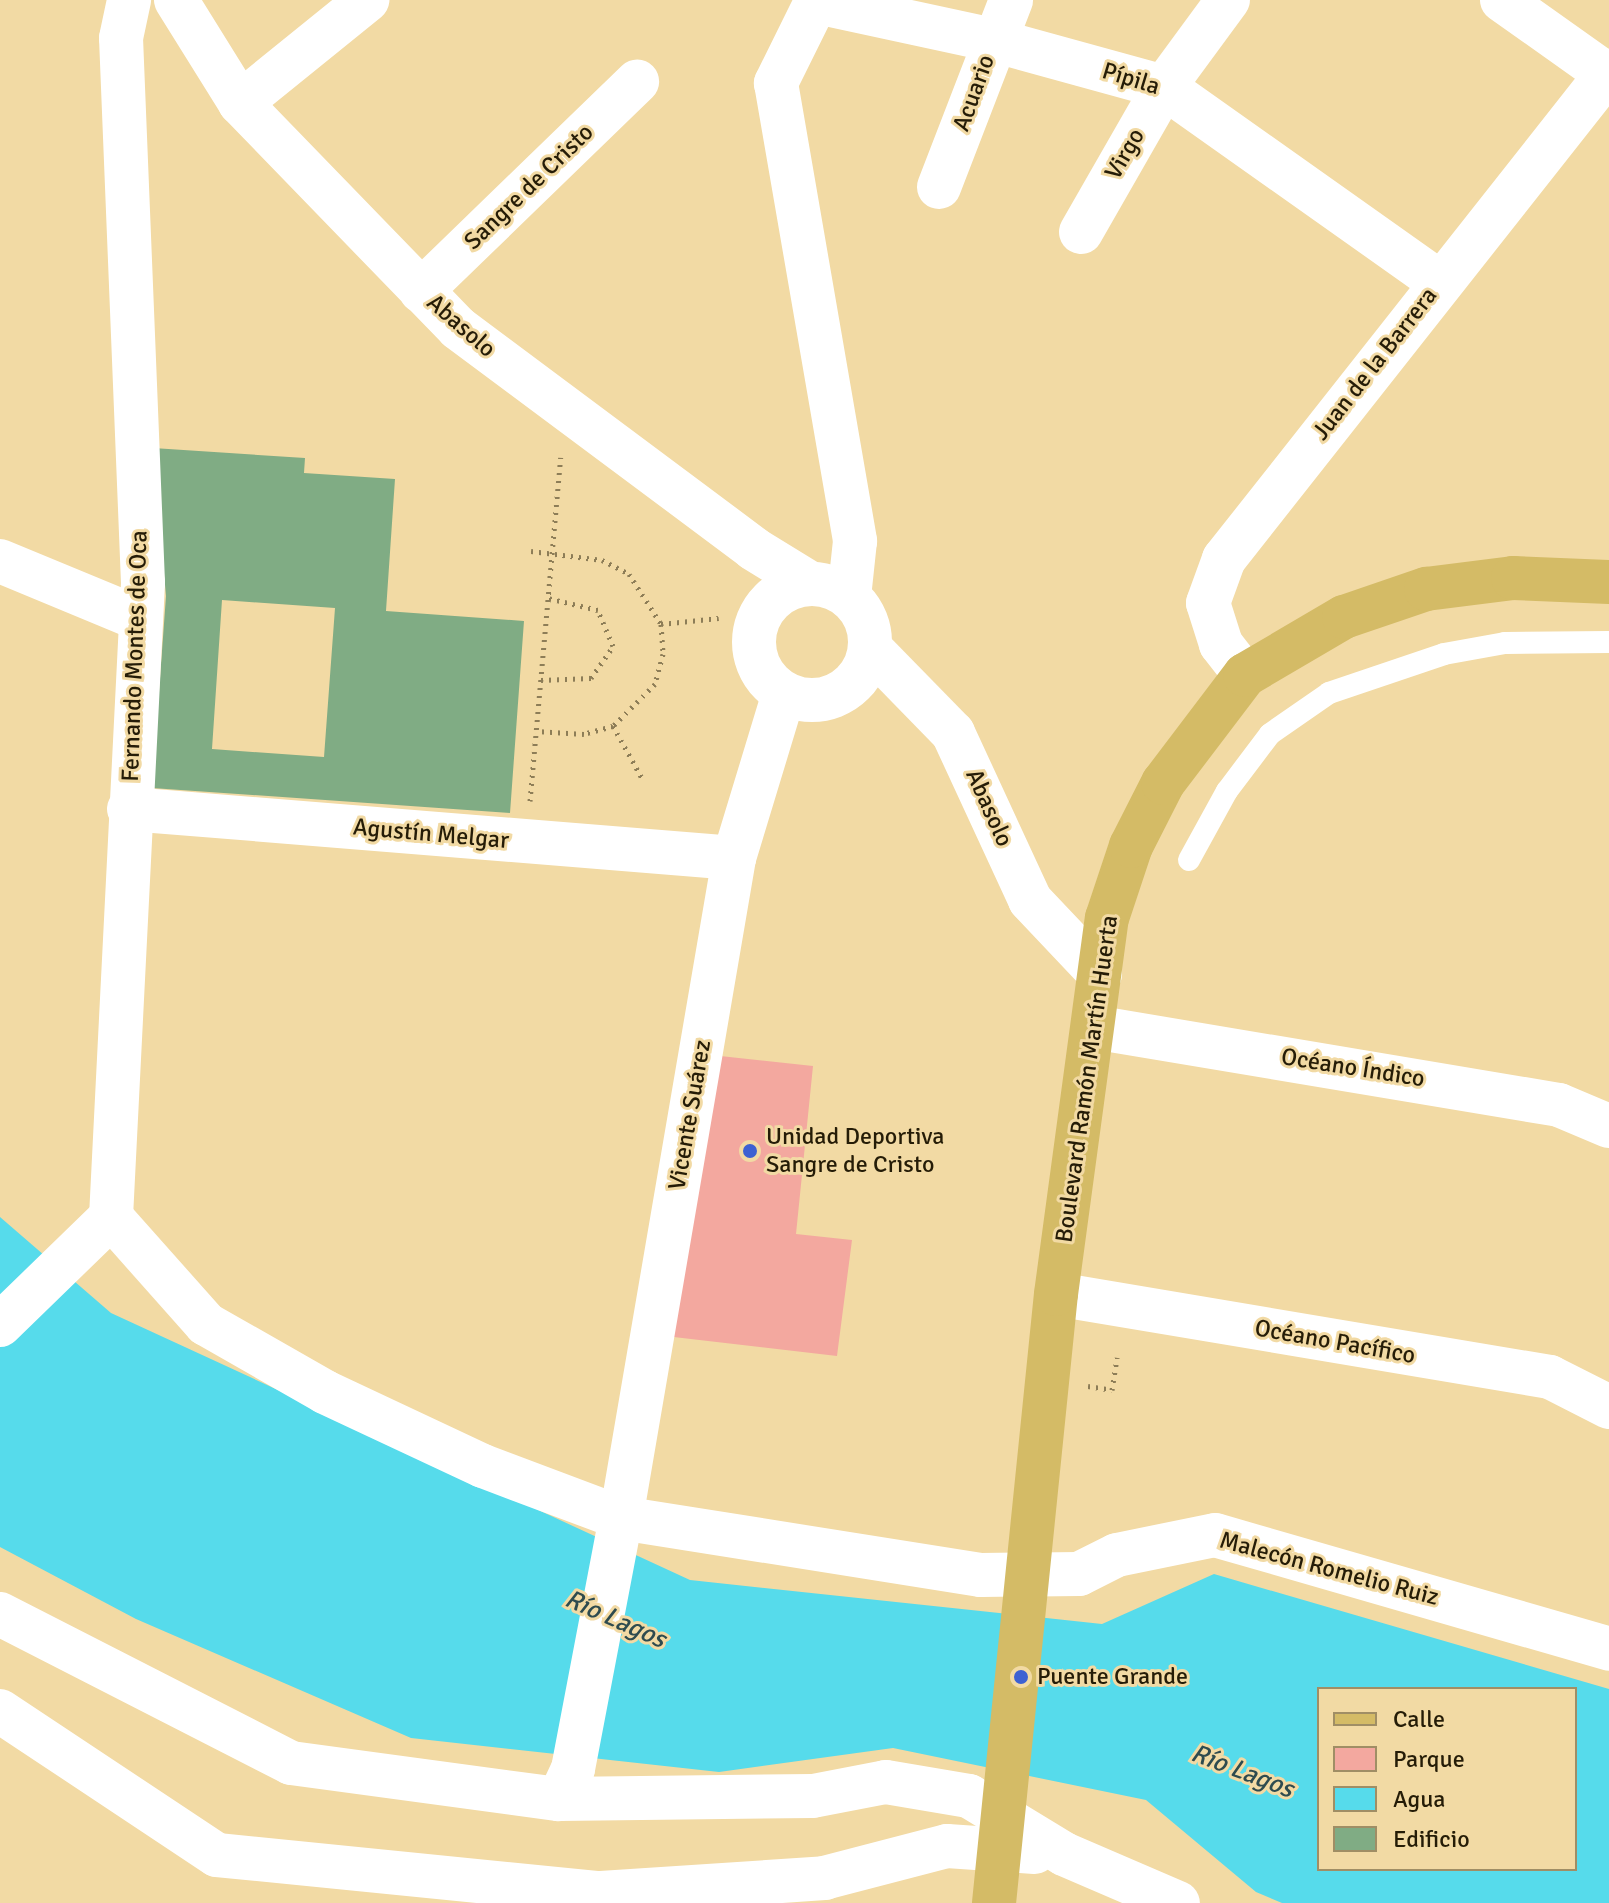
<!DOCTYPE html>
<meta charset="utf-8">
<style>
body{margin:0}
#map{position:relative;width:1609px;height:1903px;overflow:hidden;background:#f2daa4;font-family:Signika,sans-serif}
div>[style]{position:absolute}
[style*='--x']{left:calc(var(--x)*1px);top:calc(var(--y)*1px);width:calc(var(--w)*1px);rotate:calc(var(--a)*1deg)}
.green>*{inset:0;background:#f3a89f}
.water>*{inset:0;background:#56dbeb}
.building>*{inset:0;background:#80ac84}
.path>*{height:5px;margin-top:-2.5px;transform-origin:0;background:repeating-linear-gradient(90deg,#8d7d57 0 2px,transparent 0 8px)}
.service>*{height:22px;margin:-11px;padding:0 11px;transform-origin:11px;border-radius:11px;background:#fff}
.minor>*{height:44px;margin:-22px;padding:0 22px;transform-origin:22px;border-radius:22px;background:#fff}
.tertiary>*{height:44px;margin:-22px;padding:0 22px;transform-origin:22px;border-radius:22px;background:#fff}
.tertiary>.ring{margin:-22px;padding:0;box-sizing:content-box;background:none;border:44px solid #fff;border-radius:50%}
.primary>*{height:44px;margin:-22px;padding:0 22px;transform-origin:22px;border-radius:22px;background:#d4bb66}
.dots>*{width:22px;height:22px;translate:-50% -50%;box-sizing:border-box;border:4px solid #f2daa4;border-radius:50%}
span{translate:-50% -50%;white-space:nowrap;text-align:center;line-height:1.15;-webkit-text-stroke:6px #f2daa4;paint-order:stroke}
.street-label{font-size:24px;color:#251c07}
.poi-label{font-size:24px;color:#251c07}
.left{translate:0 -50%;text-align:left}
.water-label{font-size:26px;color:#2e4b4f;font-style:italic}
.legend{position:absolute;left:1317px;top:1687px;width:260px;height:184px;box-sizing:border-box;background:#f2daa4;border:2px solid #a08e65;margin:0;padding:10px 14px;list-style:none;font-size:24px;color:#251c07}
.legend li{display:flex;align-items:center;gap:16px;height:40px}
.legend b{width:40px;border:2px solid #a08e65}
</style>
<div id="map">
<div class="green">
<div style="clip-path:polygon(711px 1055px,813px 1066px,796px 1234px,852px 1240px,837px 1356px,665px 1336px)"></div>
</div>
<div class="water">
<div style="clip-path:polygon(evenodd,0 1217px,111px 1313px,690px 1580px,1102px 1624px,1214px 1574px,1609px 1689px,1609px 1903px,1282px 1903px,1256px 1892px,1146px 1800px,893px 1748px,719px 1772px,411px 1738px,136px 1619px,0 1547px,0 1217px,1319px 1689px,1575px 1689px,1575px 1869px,1319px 1869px,1319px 1689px)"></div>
</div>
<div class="building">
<div style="clip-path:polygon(evenodd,153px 448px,305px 458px,304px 473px,395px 479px,386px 611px,524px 621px,510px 813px,152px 788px,166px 596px,153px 448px,222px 600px,335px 608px,324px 757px,212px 749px,222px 600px)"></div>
</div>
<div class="path">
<div style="--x:531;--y:551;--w:72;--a:7.2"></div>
<div style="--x:602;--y:560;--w:30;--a:27"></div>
<div style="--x:629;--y:574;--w:59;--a:57.4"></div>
<div style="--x:661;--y:624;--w:30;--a:86"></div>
<div style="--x:663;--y:654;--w:31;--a:105"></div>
<div style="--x:655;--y:684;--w:59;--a:135"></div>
<div style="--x:613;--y:726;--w:30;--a:165"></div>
<div style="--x:584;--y:734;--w:48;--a:-176.4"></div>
<div style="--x:661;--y:624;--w:58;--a:-5.9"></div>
<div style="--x:541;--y:680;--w:50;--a:-2.3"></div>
<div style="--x:591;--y:678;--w:39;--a:-55"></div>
<div style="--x:613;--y:646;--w:39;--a:-113"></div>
<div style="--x:598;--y:610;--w:51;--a:-166.5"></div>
<div style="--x:613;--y:726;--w:62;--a:60.9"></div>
<div style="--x:530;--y:801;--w:345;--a:-84.9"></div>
<div style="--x:1088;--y:1386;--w:24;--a:9"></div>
<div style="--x:1112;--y:1390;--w:33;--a:-81"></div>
</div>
<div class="service">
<div style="--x:1189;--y:860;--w:79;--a:-61.2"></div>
<div style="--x:1227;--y:791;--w:71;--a:-53"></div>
<div style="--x:1270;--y:734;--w:72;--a:-34.8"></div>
<div style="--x:1329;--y:693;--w:121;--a:-18.7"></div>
<div style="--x:1444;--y:654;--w:62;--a:-10.2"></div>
<div style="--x:1505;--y:643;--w:104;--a:-0.6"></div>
</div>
<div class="minor">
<div style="--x:817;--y:0;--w:93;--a:116.3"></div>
<div style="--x:776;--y:83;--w:465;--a:80.2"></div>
<div style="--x:855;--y:541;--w:56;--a:96.1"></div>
<div style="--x:1502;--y:0;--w:128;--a:35.4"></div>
<div style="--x:817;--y:2;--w:180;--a:12.2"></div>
<div style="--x:993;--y:40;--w:177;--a:15.4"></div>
<div style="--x:1164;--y:87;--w:337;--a:35.3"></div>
<div style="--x:240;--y:103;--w:164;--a:-39"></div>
<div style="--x:939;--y:187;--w:200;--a:-68.9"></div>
<div style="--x:1081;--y:232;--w:167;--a:-60.2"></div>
<div style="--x:1164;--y:87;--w:108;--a:-53.7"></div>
<div style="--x:421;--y:291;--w:301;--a:-44.1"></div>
<div style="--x:0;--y:561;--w:152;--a:22.5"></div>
<div style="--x:1245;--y:675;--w:39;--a:-128"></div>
<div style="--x:1221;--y:644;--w:43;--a:-107.6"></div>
<div style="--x:1208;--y:603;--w:47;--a:-70"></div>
<div style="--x:1224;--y:559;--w:622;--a:-51.73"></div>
<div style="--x:129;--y:809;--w:607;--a:4.63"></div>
<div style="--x:1093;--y:1027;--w:472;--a:9.5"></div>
<div style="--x:1559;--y:1105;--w:54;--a:22.8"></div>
<div style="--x:111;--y:1217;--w:143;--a:48.4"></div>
<div style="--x:206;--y:1324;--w:137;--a:29.7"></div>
<div style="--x:325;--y:1392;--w:174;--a:25.1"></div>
<div style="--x:483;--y:1466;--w:147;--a:20.6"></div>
<div style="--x:1056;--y:1294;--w:501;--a:9.54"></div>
<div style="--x:1550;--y:1377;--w:66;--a:27"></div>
<div style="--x:0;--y:1325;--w:155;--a:-44.2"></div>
<div style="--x:111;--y:1217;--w:635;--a:-87.11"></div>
<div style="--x:143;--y:583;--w:545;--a:-92.31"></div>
<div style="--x:121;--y:38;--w:39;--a:-78"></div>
<div style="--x:0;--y:1711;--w:260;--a:33.6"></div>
<div style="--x:217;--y:1855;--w:386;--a:5.7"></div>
<div style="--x:601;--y:1893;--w:224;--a:-3.8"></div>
<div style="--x:824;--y:1878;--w:127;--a:-14.6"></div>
<div style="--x:947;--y:1846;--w:88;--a:3.9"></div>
</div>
<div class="tertiary">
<div style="--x:176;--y:0;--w:121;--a:58.1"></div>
<div style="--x:240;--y:103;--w:313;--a:45.9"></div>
<div style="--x:458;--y:328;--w:369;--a:36.7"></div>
<div style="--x:754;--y:549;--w:67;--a:31.6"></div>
<div class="ring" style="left:754px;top:584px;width:72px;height:72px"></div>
<div style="--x:870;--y:648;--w:119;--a:45.7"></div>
<div style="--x:953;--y:733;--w:184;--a:65.2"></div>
<div style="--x:1030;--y:900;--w:102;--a:46.6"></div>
<div style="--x:621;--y:1518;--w:364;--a:9"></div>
<div style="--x:981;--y:1575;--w:98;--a:-0.6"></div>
<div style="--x:1079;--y:1574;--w:42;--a:-26.6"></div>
<div style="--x:1117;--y:1555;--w:100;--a:-11.5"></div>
<div style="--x:1215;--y:1535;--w:410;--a:16.1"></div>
<div style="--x:0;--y:1614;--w:327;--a:27.1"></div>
<div style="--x:291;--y:1763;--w:270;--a:7.7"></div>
<div style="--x:559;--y:1799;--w:254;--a:-0.7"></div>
<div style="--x:813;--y:1796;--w:74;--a:-10.9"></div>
<div style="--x:886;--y:1782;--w:84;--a:9.6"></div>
<div style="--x:969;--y:1796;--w:111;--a:31.4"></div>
<div style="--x:1064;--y:1854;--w:124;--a:23.3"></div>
<div style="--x:559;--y:1799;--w:33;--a:-65"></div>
<div style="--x:573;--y:1769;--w:256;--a:-79.2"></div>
<div style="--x:621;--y:1518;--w:670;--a:-80.28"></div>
<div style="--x:734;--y:858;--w:172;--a:-73.1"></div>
</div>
<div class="primary">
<div style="--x:994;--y:1903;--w:612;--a:-84.19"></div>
<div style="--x:1056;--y:1294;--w:379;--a:-82.3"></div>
<div style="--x:1107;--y:918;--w:76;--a:-71.6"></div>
<div style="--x:1131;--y:846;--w:71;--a:-63.1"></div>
<div style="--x:1163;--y:783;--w:136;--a:-52.8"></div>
<div style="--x:1245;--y:675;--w:115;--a:-30.4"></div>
<div style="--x:1344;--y:617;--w:87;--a:-18.9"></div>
<div style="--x:1426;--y:589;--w:88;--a:-7.2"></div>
<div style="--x:1513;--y:578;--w:96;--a:2.4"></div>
</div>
<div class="dots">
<div style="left:750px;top:1151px;background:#3d61d2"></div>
<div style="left:1021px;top:1677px;background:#3d61d2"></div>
</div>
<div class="street-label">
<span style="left:1131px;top:79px;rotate:17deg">Pípila</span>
<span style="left:974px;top:93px;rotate:-70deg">Acuario</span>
<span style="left:1125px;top:154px;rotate:-60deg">Virgo</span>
<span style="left:529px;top:187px;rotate:-44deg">Sangre de Cristo</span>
<span style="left:461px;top:326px;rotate:41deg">Abasolo</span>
<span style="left:1375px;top:364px;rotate:-52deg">Juan de la Barrera</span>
<span style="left:135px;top:656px;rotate:-88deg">Fernando Montes de Oca</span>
<span style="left:989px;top:808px;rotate:66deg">Abasolo</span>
<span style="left:431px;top:834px;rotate:5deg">Agustín Melgar</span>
<span style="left:1353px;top:1068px;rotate:9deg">Océano Índico</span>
<span style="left:1087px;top:1079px;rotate:-82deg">Boulevard Ramón Martín Huerta</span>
<span style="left:690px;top:1115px;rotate:-80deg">Vicente Suárez</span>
<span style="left:1335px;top:1342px;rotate:10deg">Océano Pacífico</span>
<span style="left:1329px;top:1569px;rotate:15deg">Malecón Romelio Ruiz</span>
</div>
<div class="poi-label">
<span class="left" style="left:766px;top:1151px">Unidad Deportiva<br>Sangre de Cristo</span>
<span class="left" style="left:1037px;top:1677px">Puente Grande</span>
</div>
<div class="water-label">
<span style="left:615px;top:1620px;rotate:24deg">Río Lagos</span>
<span style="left:1242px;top:1772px;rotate:21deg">Río Lagos</span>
</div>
<ul class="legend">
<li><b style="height:10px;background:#d4bb66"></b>Calle</li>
<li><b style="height:22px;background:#f3a89f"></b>Parque</li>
<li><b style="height:22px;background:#56dbeb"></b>Agua</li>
<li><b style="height:22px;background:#80ac84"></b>Edificio</li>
</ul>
</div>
